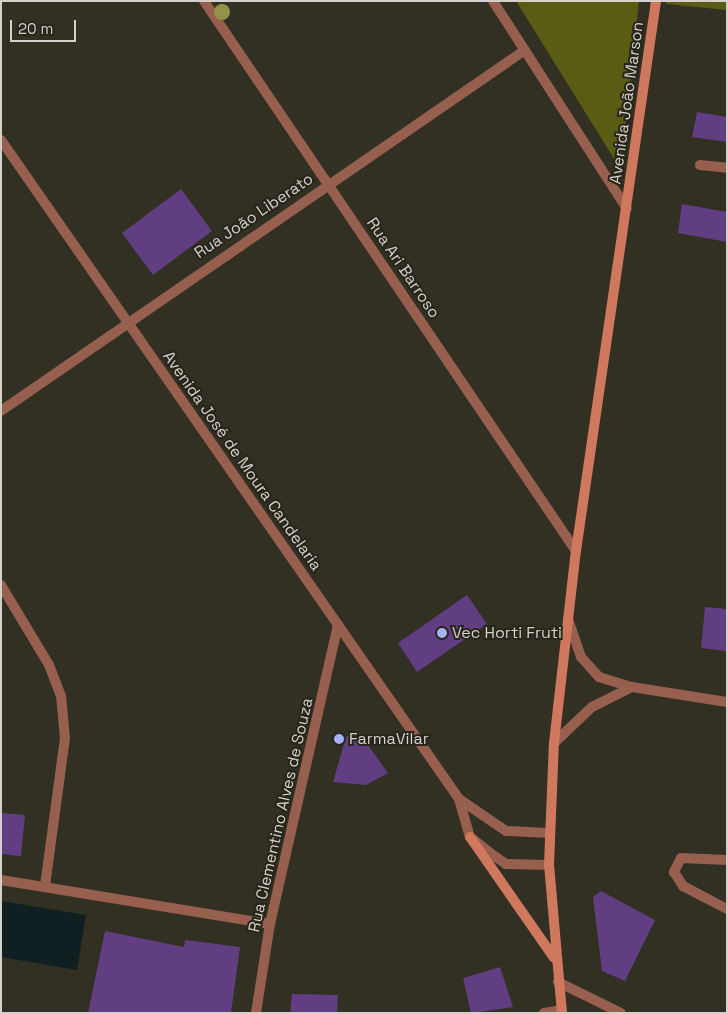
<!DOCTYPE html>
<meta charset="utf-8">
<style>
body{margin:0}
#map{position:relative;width:728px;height:1014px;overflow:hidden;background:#322f23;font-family:"Space Grotesk",sans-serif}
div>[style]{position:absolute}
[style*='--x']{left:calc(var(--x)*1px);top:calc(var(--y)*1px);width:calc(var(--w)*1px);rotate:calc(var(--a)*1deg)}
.green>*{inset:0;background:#5b5c14}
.water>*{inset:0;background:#102022}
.building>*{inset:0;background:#613e82}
.street>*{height:10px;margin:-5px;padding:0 5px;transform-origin:5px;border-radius:5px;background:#965f4e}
.secondary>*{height:10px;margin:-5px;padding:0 5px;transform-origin:5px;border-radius:5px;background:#d0785d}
.trees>*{width:16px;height:16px;margin:-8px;border-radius:50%;background:#92924b}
.dots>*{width:14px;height:14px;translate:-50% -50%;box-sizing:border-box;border:2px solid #28251a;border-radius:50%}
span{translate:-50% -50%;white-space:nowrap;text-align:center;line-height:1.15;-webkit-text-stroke:4px #28251a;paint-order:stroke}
.street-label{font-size:16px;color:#d3d1ca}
.poi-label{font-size:16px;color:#d3d1ca}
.left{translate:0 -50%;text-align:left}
.frame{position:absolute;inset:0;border:2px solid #d3d1ca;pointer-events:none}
.scale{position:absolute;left:10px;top:20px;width:66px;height:22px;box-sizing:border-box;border:2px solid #d3d1ca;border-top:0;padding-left:6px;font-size:15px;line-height:18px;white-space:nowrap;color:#d3d1ca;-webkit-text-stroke:4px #28251a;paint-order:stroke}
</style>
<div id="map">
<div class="green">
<div style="clip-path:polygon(516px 1px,639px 1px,621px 170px,544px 46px)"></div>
<div style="clip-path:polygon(666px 1px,727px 1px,727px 10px,666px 4px)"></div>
</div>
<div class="water">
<div style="clip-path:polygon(1px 901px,86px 915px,77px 970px,1px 957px)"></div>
</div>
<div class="building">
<div style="clip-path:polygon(697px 112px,727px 117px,727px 142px,692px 137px)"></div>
<div style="clip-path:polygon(181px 189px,212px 231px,153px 275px,122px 233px)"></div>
<div style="clip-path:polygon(682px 204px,727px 212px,727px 242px,678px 233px)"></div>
<div style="clip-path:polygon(467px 595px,487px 624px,417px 672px,398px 643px)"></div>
<div style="clip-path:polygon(705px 607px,727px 609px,727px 651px,701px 648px)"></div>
<div style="clip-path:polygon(357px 730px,388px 773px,366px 785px,333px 782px,346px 737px)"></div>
<div style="clip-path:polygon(1px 813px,25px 815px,21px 856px,1px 854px)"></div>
<div style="clip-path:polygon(601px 891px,655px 920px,625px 981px,602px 971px,593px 897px)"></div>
<div style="clip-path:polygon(105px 931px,184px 947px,185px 940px,240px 947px,231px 1013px,88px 1013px)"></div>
<div style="clip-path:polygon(500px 967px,513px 1007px,471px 1013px,463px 978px)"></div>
<div style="clip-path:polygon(292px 994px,338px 995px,337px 1013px,290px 1013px)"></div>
</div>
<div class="street">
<div style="--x:204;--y:1;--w:664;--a:55.93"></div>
<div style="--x:493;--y:1;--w:247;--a:57.2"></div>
<div style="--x:1;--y:140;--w:803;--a:55.2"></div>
<div style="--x:459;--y:799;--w:57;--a:34.2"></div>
<div style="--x:506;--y:831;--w:43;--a:2.7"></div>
<div style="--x:700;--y:165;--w:27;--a:6"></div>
<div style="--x:1;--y:411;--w:636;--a:-34.56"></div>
<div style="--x:1;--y:585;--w:93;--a:59"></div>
<div style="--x:49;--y:665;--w:33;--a:69"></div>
<div style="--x:61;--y:696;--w:42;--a:84.6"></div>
<div style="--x:65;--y:738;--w:149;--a:97.7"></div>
<div style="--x:568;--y:619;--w:40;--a:71.1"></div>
<div style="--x:581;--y:657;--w:27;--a:48"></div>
<div style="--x:599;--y:677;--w:34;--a:17"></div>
<div style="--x:632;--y:687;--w:96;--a:9"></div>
<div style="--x:554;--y:743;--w:52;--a:-43.5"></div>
<div style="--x:592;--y:707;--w:45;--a:-26.6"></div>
<div style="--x:459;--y:799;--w:40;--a:74"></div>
<div style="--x:470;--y:837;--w:33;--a:38"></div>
<div style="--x:496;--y:857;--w:12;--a:35"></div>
<div style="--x:506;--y:864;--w:43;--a:1.3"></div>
<div style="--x:727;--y:860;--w:46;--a:-177.5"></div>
<div style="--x:681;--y:858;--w:16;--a:117"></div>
<div style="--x:674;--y:872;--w:17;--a:57"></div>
<div style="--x:683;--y:886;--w:50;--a:27.6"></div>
<div style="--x:1;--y:880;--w:273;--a:9.3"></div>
<div style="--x:558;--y:982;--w:70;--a:26.2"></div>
<div style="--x:256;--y:1013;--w:90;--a:-81.1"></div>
<div style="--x:270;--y:924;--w:307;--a:-77.2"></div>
<div style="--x:544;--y:1013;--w:18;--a:-9"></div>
</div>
<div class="secondary">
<div style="--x:470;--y:837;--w:147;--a:55.2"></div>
<div style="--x:562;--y:1013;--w:149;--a:-95"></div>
<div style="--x:549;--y:865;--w:122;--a:-87.7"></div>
<div style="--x:554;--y:743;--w:193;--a:-83.5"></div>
<div style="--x:576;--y:551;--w:556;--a:-81.72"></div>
</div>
<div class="trees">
<div style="left:222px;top:12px"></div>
</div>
<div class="dots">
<div style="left:442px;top:633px;background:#a7b1fc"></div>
<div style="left:339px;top:739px;background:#a7b1fc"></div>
</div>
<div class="street-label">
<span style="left:627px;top:103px;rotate:-82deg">Avenida João Marson</span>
<span style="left:254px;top:216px;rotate:-34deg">Rua João Liberato</span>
<span style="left:403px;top:268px;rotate:56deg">Rua Ari Barroso</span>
<span style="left:242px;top:461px;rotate:55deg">Avenida José de Moura Candelaria</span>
<span style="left:281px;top:815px;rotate:-77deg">Rua Clementino Alves de Souza</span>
</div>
<div class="poi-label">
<span class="left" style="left:452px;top:633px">Vec Horti Fruti</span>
<span class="left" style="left:349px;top:739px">FarmaVilar</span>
</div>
<div class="frame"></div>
<div class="scale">20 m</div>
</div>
